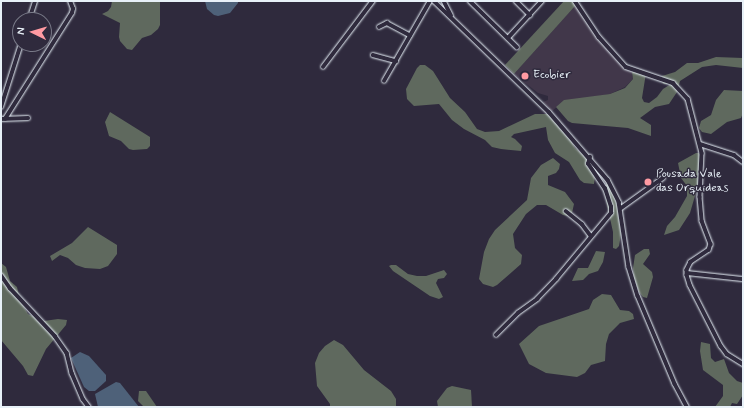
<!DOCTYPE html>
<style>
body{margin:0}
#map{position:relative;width:744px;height:408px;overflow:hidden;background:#2f2a3d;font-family:Mynerve,sans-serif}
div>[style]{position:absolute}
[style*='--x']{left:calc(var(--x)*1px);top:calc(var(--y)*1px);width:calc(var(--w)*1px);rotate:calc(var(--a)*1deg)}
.built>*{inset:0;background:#41374a}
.green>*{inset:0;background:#5f695e}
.water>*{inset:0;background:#4e6179}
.roads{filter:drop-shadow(0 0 1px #e8f1f8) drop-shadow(0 0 1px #e8f1f8)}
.minor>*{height:3.5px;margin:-1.75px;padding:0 1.75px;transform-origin:1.75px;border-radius:1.75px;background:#2f2a3d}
.dots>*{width:11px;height:11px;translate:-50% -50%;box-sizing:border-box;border:2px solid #2f2a3d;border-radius:50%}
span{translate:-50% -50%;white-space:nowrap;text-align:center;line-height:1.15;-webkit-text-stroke:3px #2f2a3d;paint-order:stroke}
.poi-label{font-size:12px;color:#e8f1f8}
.left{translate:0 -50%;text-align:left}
.frame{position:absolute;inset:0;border:2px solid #e8f1f8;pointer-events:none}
.north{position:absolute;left:12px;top:12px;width:40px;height:40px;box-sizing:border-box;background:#2f2a3d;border:1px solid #797a88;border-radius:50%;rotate:275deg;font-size:11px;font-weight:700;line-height:16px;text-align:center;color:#e8f1f8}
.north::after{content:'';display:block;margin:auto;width:14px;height:18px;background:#ff9aa2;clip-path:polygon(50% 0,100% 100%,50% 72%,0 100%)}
</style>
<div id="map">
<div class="built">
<div style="clip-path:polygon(576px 5px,620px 63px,632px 72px,633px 79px,625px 87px,610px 94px,563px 102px,552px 111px,543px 102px,548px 100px,548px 96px,538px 93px,514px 74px)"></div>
</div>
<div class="green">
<div style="clip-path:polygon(112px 1px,160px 1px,160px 25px,158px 29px,151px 35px,142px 38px,132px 50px,127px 49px,120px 41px,119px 37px,120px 23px,102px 14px,108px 11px,111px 7px)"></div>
<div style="clip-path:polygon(564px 1px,574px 1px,576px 5px,514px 74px,505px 65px)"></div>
<div style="clip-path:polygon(716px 57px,743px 58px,743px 68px,716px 65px,702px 67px,680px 81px,677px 92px,669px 104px,655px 107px,640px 118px,651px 125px,651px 136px,628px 128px,572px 123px,568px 121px,556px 107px,564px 100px,610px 94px,625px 88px,633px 79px,632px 72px,642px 70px,646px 73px,642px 98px,644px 102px,649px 103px,657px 97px,663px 89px,671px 84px,664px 84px,660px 80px,662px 76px,675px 72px,687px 63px,698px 63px)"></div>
<div style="clip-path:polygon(420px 65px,425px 65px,433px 71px,450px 98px,465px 112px,477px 129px,485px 132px,499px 131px,535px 114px,549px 114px,568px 135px,575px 148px,589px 160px,595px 175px,594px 184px,584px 183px,580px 180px,569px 162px,555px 153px,548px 140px,546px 127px,514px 134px,511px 137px,515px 139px,522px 146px,521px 151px,501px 149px,492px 147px,485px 140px,464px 129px,452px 120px,439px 104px,414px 106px,407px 99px,406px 89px,417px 68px)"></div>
<div style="clip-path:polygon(724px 90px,743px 91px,743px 113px,741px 118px,727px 122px,711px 134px,702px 132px,699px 128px,701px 121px,711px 115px,716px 100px)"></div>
<div style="clip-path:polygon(110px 112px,150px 137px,150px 146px,147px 149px,133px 150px,129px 149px,121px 141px,109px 136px,105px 122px)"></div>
<div style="clip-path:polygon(696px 153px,701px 153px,703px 157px,702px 172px,690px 213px,679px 230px,664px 235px,667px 226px,675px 217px,687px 196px,687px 186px,681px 178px,678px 163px)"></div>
<div style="clip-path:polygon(553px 158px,560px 164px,559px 169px,556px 173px,548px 176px,548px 185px,565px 192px,574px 204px,572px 213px,568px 216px,563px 215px,546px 205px,537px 205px,526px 214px,513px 234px,515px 248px,522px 255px,521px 264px,497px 285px,493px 287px,483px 284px,479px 279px,484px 252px,489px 239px,495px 230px,527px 200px,531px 178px,541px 165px)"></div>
<div style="clip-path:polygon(607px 182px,613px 191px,617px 206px,621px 234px,619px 246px,616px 249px,613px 248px,613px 232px,604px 191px)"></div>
<div style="clip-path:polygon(88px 227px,117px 245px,117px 254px,108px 266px,100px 269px,85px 268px,76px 265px,68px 258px,60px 255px,52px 261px,50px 256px,72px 243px)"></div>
<div style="clip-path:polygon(644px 249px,649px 249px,650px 254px,643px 264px,652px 272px,653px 277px,647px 298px,643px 297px,639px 292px,634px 278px,633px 268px,635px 255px)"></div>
<div style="clip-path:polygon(596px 251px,605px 252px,603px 262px,598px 271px,589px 274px,583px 280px,572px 281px,578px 268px,588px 268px)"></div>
<div style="clip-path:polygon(1px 263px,6px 267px,10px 281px,17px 287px,20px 300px,28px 314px,44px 321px,58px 319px,67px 320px,66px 325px,46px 349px,33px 376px,28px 375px,23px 366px,1px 340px)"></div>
<div style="clip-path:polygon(391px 265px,396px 265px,408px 274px,417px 276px,426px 276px,444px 270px,447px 274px,444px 278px,438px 279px,436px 283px,443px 297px,439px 299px,430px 296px,393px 271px,389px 266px)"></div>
<div style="clip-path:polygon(602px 294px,611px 295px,620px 310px,629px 311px,633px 314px,634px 319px,620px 323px,609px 334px,606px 344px,605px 361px,591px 365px,585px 373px,577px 377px,546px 373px,529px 364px,519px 344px,539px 326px,589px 309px,593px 300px)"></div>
<div style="clip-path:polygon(334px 340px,343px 345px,364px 370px,391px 391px,396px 399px,396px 407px,330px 407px,330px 404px,317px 386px,315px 363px,319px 353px,325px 346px)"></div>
<div style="clip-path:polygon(701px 342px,710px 344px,711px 358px,715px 362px,724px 359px,729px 373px,737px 381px,743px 383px,743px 395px,737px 404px,732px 403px,730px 407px,715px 407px,723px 396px,723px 385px,703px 370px,700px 351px)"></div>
<div style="clip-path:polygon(452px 386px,471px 390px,472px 407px,438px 407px,437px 401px,447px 388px)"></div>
<div style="clip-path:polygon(139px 391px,146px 391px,157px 407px,144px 407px,138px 401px)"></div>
</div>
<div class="water">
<div style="clip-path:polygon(205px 1px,238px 1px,238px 3px,230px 13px,218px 16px,214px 15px,207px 9px)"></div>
<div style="clip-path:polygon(80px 352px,89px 356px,106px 375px,106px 381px,95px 391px,89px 391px,84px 387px,71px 358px)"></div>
<div style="clip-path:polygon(116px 382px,120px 383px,139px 407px,98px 407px,95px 394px)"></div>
</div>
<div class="roads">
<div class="minor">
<div style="--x:434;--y:1;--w:160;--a:44"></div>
<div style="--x:549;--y:112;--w:90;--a:49.1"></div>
<div style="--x:608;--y:180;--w:25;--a:63"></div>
<div style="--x:619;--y:202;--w:66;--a:81.3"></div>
<div style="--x:629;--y:267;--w:30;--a:73"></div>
<div style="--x:638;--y:296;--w:95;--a:67.2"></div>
<div style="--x:675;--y:384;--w:26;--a:62"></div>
<div style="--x:444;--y:1;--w:16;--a:63"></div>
<div style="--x:470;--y:1;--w:66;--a:44.4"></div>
<div style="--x:516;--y:1;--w:20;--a:45"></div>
<div style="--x:575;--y:1;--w:43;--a:56.3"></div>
<div style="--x:599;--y:37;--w:40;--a:48"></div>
<div style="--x:626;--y:67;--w:50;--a:18.8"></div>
<div style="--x:673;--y:83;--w:22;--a:47"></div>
<div style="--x:688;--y:99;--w:56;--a:75.5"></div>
<div style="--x:702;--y:153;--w:44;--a:92.6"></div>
<div style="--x:700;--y:197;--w:24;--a:85"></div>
<div style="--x:702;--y:221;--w:25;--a:69"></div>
<div style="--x:711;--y:244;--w:6;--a:108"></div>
<div style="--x:709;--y:250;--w:22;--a:146"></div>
<div style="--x:691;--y:262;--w:9;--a:117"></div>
<div style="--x:687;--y:270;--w:5;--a:90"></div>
<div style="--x:687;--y:275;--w:10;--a:73"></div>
<div style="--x:690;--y:285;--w:68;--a:63.1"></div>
<div style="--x:721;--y:346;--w:10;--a:53"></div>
<div style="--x:727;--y:354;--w:19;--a:32"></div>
<div style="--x:29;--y:20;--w:20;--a:-72"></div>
<div style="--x:379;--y:27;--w:9;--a:-27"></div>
<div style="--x:387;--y:23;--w:26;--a:28"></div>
<div style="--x:508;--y:38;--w:50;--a:-47.4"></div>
<div style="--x:373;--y:55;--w:24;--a:15"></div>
<div style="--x:323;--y:67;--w:83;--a:-52.9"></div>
<div style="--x:384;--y:81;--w:92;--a:-60.1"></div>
<div style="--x:1;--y:107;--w:66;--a:-72.4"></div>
<div style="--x:1;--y:119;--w:27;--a:-2"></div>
<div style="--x:5;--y:119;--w:125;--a:-57.7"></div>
<div style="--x:72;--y:13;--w:4;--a:-76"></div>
<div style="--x:73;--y:9;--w:9;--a:-111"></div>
<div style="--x:700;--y:144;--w:36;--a:18"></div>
<div style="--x:734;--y:155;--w:11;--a:38"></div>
<div style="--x:620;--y:209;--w:53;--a:-35.8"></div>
<div style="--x:566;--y:211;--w:21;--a:39"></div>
<div style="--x:582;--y:224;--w:15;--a:53"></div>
<div style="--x:687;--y:273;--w:55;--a:6.2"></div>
<div style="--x:1;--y:275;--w:16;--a:55"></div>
<div style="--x:10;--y:288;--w:66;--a:46.8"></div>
<div style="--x:55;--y:336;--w:21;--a:55"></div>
<div style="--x:67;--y:353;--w:21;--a:76"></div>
<div style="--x:72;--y:373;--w:28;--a:67"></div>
<div style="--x:83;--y:399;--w:10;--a:53"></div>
<div style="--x:496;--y:335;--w:31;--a:-45"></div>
<div style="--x:518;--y:313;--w:24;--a:-36"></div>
<div style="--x:537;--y:299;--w:28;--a:-46"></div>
<div style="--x:556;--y:279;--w:86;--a:-50.2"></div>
<div style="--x:611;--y:213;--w:6;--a:-90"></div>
<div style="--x:611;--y:207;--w:19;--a:-108"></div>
<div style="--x:605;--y:189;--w:30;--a:-124"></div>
<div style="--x:588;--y:164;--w:7;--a:-74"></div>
</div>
</div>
<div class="dots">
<div style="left:525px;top:76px;background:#ff9aa2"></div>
<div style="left:648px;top:182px;background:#ff9aa2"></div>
</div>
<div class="poi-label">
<span class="left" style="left:533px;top:76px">Ecobier</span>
<span class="left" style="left:656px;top:182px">Pousada Vale<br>das Orquideas</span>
</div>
<div class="frame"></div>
<div class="north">N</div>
</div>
